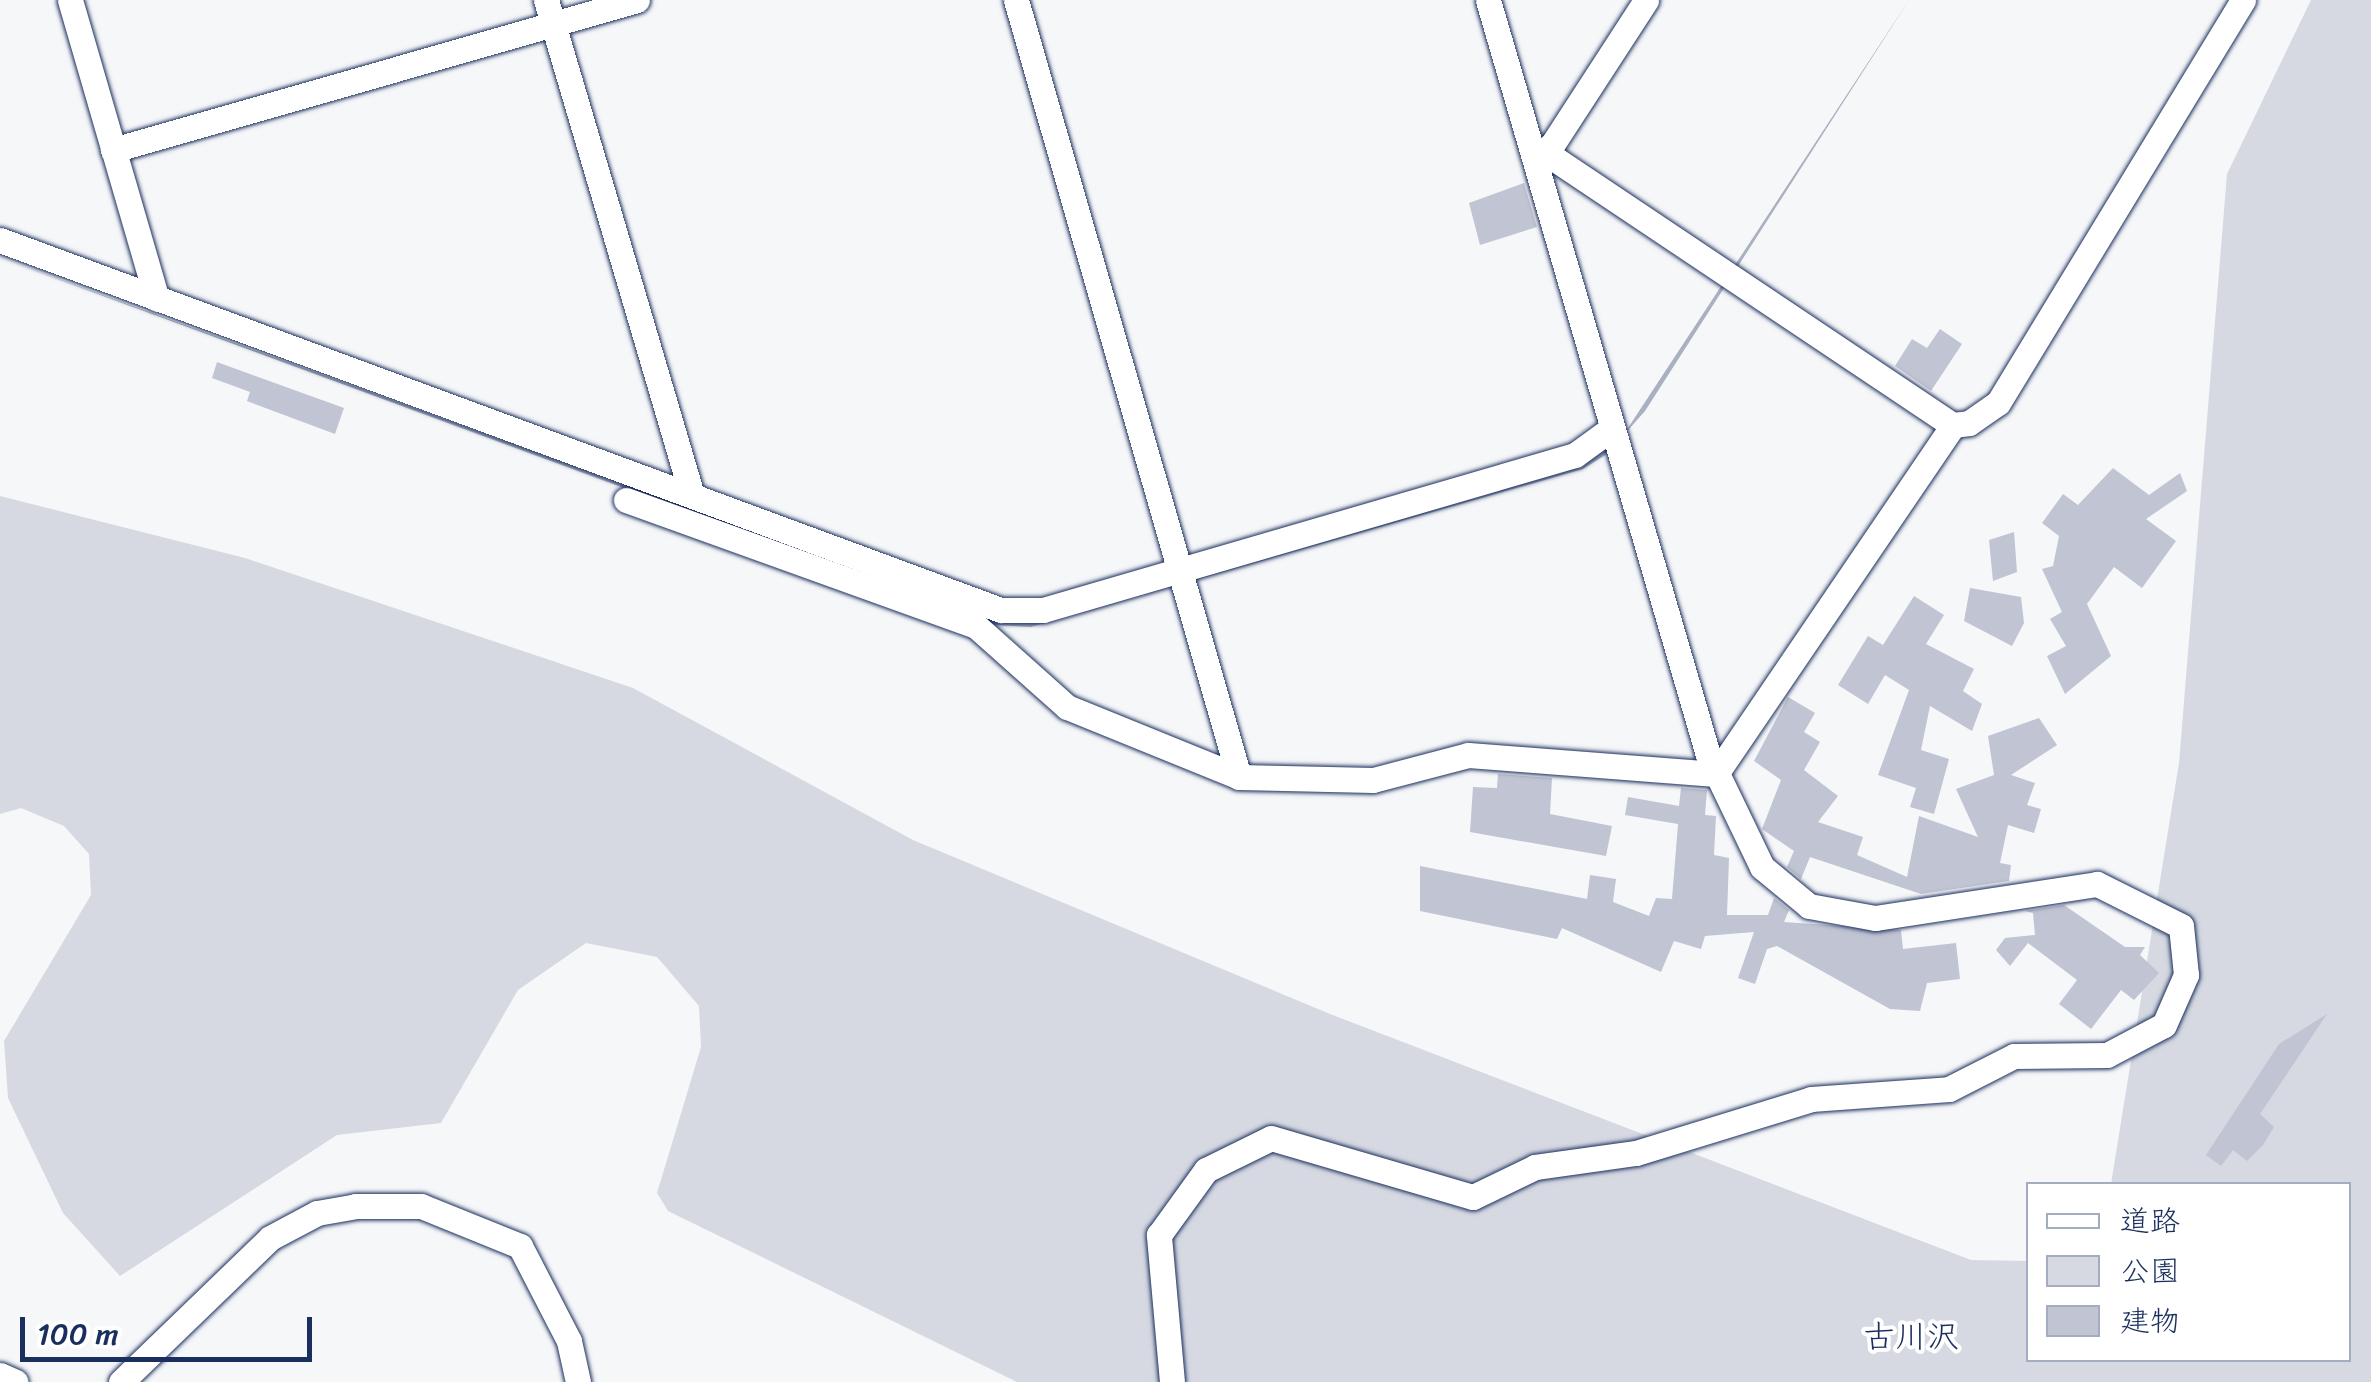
<!DOCTYPE html>
<meta charset="utf-8">
<style>
body{margin:0}
#map{position:relative;width:2371px;height:1382px;overflow:hidden;background:#f6f7f9;font-family:Sriracha,"Klee One",sans-serif}
div>[style]{position:absolute}
[style*='--x']{left:calc(var(--x)*1px);top:calc(var(--y)*1px);width:calc(var(--w)*1px);rotate:calc(var(--a)*1deg)}
.green>*{inset:0;background:#d6d9e2}
.water>*{inset:0;background:#a9b0c1}
.building>*{inset:0;background:#c0c4d3}
.roads{filter:drop-shadow(0 0 2px #1b2f5e) drop-shadow(0 0 2px #1b2f5e)}
.minor>*{height:25px;margin:-12.5px;padding:0 12.5px;transform-origin:12.5px;border-radius:12.5px;background:#fff}
span{translate:-50% -50%;white-space:nowrap;text-align:center;line-height:1.15;-webkit-text-stroke:8px #fff;paint-order:stroke}
.quarter-label{font-size:32px;color:#1b2f5e}
.legend{position:absolute;left:2026px;top:1182px;width:325px;height:180px;box-sizing:border-box;background:#fff;border:2px solid #a4acbf;margin:0;padding:12px 18px;list-style:none;font-size:30px;color:#1b2f5e}
.legend li{display:flex;align-items:center;gap:20px;height:50px}
.legend b{width:50px;border:2px solid #a4acbf}
.scale{position:absolute;left:20px;top:1317px;width:292px;height:45px;box-sizing:border-box;border:5px solid #1b2f5e;border-top:0;padding-left:12px;font-size:30px;line-height:35px;white-space:nowrap;color:#1b2f5e;-webkit-text-stroke:8px #fff;paint-order:stroke}
</style>
<div id="map">
<div class="green">
<div style="clip-path:polygon(2311px 0,2371px 0,2371px 1382px,1017px 1382px,668px 1211px,657px 1193px,701px 1047px,699px 1006px,657px 957px,586px 943px,518px 990px,441px 1123px,337px 1135px,120px 1276px,63px 1213px,8px 1098px,4px 1041px,91px 895px,89px 854px,64px 826px,21px 808px,0 814px,0 496px,245px 558px,633px 688px,913px 840px,1330px 1014px,1971px 1260px,2028px 1261px,2028px 1360px,2348px 1360px,2348px 1184px,2111px 1184px,2179px 763px,2227px 174px)"></div>
</div>
<div class="water">
<div style="clip-path:polygon(1909px 0,1645px 411px,1607px 454px,1583px 469px,1031px 627px,996px 625px,0 258px,991px 617px,1033px 623px,1215px 572px,1626px 431px)"></div>
</div>
<div class="building">
<div style="clip-path:polygon(1524px 183px,1537px 227px,1480px 245px,1469px 203px)"></div>
<div style="clip-path:polygon(1940px 329px,1962px 344px,1931px 391px,1895px 366px,1912px 339px,1927px 348px)"></div>
<div style="clip-path:polygon(217px 362px,344px 408px,335px 434px,247px 401px,250px 392px,212px 378px)"></div>
<div style="clip-path:polygon(2113px 468px,2149px 495px,2180px 473px,2187px 491px,2146px 519px,2176px 541px,2142px 588px,2114px 567px,2087px 604px,2111px 656px,2065px 694px,2047px 656px,2066px 646px,2050px 619px,2062px 612px,2042px 569px,2053px 566px,2059px 536px,2042px 523px,2063px 494px,2078px 505px)"></div>
<div style="clip-path:polygon(2014px 532px,2017px 572px,1993px 581px,1989px 540px)"></div>
<div style="clip-path:polygon(1970px 588px,2021px 597px,2024px 623px,2012px 646px,1964px 621px)"></div>
<div style="clip-path:polygon(1914px 596px,1944px 615px,1926px 644px,1974px 669px,1963px 691px,1982px 704px,1972px 731px,1930px 706px,1921px 750px,1949px 759px,1934px 814px,1910px 807px,1916px 788px,1878px 775px,1909px 690px,1885px 675px,1868px 704px,1838px 685px,1868px 636px,1883px 645px)"></div>
<div style="clip-path:polygon(1788px 697px,1815px 713px,1804px 732px,1820px 742px,1804px 770px,1838px 796px,1818px 822px,1863px 837px,1857px 855px,1907px 877px,1919px 816px,1978px 837px,1956px 789px,1994px 775px,1988px 736px,2039px 718px,2057px 745px,2011px 775px,2035px 783px,2027px 805px,2041px 809px,2034px 833px,2008px 825px,2000px 863px,2011px 865px,2009px 881px,1921px 894px,1810px 857px,1801px 879px,1787px 867px,1794px 851px,1762px 829px,1781px 780px,1754px 761px)"></div>
<div style="clip-path:polygon(1498px 774px,1552px 778px,1550px 814px,1612px 826px,1606px 856px,1470px 832px,1473px 787px,1497px 788px)"></div>
<div style="clip-path:polygon(1681px 788px,1707px 790px,1705px 815px,1716px 816px,1714px 855px,1729px 858px,1727px 915px,1768px 915px,1774px 898px,1789px 910px,1784px 922px,1901px 930px,1903px 949px,1956px 943px,1960px 979px,1927px 983px,1920px 1011px,1890px 1009px,1777px 946px,1767px 949px,1755px 984px,1738px 978px,1754px 932px,1705px 936px,1701px 949px,1674px 941px,1661px 972px,1562px 928px,1557px 939px,1420px 911px,1420px 866px,1587px 899px,1590px 875px,1616px 879px,1613px 902px,1649px 916px,1656px 898px,1672px 899px,1678px 824px,1625px 815px,1628px 797px,1679px 806px)"></div>
<div style="clip-path:polygon(2064px 905px,2125px 947px,2145px 947px,2140px 955px,2159px 973px,2134px 1000px,2121px 990px,2091px 1029px,2059px 1004px,2077px 980px,2028px 943px,2010px 966px,1996px 950px,2005px 938px,2035px 935px,2033px 913px,2025px 911px)"></div>
<div style="clip-path:polygon(2327px 1014px,2260px 1114px,2274px 1127px,2263px 1145px,2247px 1161px,2233px 1150px,2221px 1166px,2206px 1155px,2279px 1044px)"></div>
</div>
<div class="roads">
<div class="minor">
<div style="--x:70;--y:0;--w:311;--a:73.8"></div>
<div style="--x:546;--y:0;--w:513;--a:73.58"></div>
<div style="--x:1016;--y:0;--w:808;--a:73.99"></div>
<div style="--x:113;--y:150;--w:545;--a:-15.97"></div>
<div style="--x:1534;--y:157;--w:18;--a:0"></div>
<div style="--x:1552;--y:157;--w:482;--a:33.8"></div>
<div style="--x:1953;--y:425;--w:16;--a:-7"></div>
<div style="--x:1969;--y:423;--w:35;--a:-35"></div>
<div style="--x:1998;--y:403;--w:472;--a:-58.7"></div>
<div style="--x:1534;--y:157;--w:22;--a:-34"></div>
<div style="--x:1552;--y:145;--w:173;--a:-57"></div>
<div style="--x:0;--y:240;--w:1067;--a:20.29"></div>
<div style="--x:1001;--y:610;--w:42;--a:0"></div>
<div style="--x:1043;--y:610;--w:554;--a:-16.24"></div>
<div style="--x:1575;--y:455;--w:46;--a:-36.1"></div>
<div style="--x:626;--y:500;--w:372;--a:19.8"></div>
<div style="--x:976;--y:626;--w:122;--a:41.7"></div>
<div style="--x:1067;--y:707;--w:186;--a:22.1"></div>
<div style="--x:1239;--y:777;--w:134;--a:1.3"></div>
<div style="--x:1373;--y:780;--w:98;--a:-14.7"></div>
<div style="--x:1468;--y:755;--w:249;--a:4.4"></div>
<div style="--x:1716;--y:774;--w:422;--a:-55.8"></div>
<div style="--x:0;--y:1375;--w:17;--a:24"></div>
<div style="--x:121;--y:1382;--w:207;--a:-44"></div>
<div style="--x:270;--y:1238;--w:53;--a:-28"></div>
<div style="--x:317;--y:1213;--w:39;--a:-10"></div>
<div style="--x:355;--y:1206;--w:66;--a:0"></div>
<div style="--x:421;--y:1206;--w:107;--a:22"></div>
<div style="--x:520;--y:1246;--w:107;--a:62.7"></div>
<div style="--x:569;--y:1341;--w:42;--a:77.6"></div>
<div style="--x:1172;--y:1382;--w:148;--a:-95.1"></div>
<div style="--x:1159;--y:1235;--w:80;--a:-54.1"></div>
<div style="--x:1206;--y:1170;--w:72;--a:-26.2"></div>
<div style="--x:1271;--y:1138;--w:210;--a:16.3"></div>
<div style="--x:1473;--y:1197;--w:69;--a:-25.8"></div>
<div style="--x:1535;--y:1167;--w:102;--a:-7.9"></div>
<div style="--x:1636;--y:1153;--w:183;--a:-17.1"></div>
<div style="--x:1811;--y:1099;--w:138;--a:-4.1"></div>
<div style="--x:1949;--y:1089;--w:73;--a:-26.9"></div>
<div style="--x:2014;--y:1056;--w:93;--a:-0.6"></div>
<div style="--x:2107;--y:1055;--w:64;--a:-27.8"></div>
<div style="--x:2164;--y:1025;--w:55;--a:-66.3"></div>
<div style="--x:2186;--y:975;--w:49;--a:-95.8"></div>
<div style="--x:2181;--y:926;--w:94;--a:-153.4"></div>
<div style="--x:2097;--y:884;--w:225;--a:171.3"></div>
<div style="--x:1875;--y:918;--w:67;--a:-169.7"></div>
<div style="--x:1809;--y:906;--w:61;--a:-140.3"></div>
<div style="--x:1762;--y:867;--w:124;--a:-115.7"></div>
<div style="--x:1708;--y:755;--w:786;--a:-106.25"></div>
</div>
</div>
<div class="quarter-label">
<span style="left:1911px;top:1337px">古川沢</span>
</div>
<ul class="legend">
<li><b style="height:12px;background:#fff"></b>道路</li>
<li><b style="height:28px;background:#d6d9e2"></b>公園</li>
<li><b style="height:28px;background:#c0c4d3"></b>建物</li>
</ul>
<div class="scale">100 m</div>
</div>
